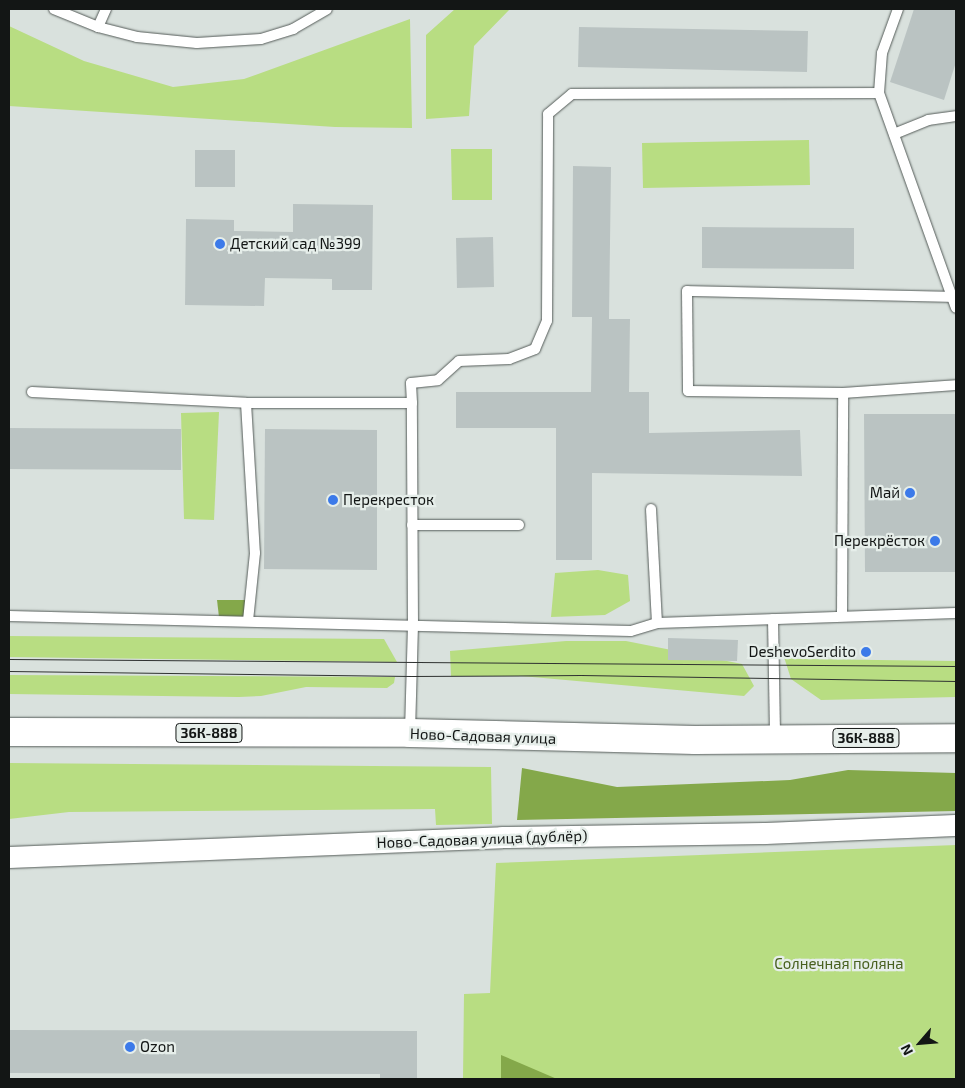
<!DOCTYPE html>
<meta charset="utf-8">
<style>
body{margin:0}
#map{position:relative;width:965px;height:1088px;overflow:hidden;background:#d9e1dd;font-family:"Exo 2",sans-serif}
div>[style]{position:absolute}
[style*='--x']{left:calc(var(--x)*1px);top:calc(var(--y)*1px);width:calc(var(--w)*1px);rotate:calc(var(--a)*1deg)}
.green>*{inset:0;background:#b8dd82}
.forest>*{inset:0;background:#84a84a}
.building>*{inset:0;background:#bac3c2}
.roads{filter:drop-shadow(0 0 1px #555c59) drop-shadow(0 0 1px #555c59)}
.service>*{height:10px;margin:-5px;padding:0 5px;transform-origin:5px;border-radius:5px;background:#fff}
.minor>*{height:21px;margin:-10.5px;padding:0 10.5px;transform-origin:10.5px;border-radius:10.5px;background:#fff}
.primary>*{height:28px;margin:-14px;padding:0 14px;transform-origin:14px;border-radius:14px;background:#fff}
.tram>*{height:1px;margin:-0.5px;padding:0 0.5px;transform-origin:0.5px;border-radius:0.5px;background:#303332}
.dots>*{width:14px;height:14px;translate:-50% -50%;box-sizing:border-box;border:2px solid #e6eeea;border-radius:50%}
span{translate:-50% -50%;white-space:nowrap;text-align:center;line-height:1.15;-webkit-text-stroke:4.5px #e6eeea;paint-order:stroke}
.shield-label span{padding:1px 4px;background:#e6eeea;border:1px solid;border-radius:4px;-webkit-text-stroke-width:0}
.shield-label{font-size:14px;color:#131615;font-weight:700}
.poi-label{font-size:15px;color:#131615}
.left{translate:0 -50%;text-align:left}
.right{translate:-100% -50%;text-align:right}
.street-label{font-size:15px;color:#131615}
.park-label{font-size:15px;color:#48601f}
.frame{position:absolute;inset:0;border:10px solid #131615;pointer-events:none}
.north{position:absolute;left:895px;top:1018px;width:50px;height:50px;-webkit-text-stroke:4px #e6eeea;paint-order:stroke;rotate:243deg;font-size:14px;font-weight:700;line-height:20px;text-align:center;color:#131615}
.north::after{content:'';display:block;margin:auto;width:18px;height:22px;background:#131615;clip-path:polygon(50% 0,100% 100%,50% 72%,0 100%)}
</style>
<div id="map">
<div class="green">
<div style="clip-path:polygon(455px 9px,510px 9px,474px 46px,469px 116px,426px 119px,426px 35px)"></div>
<div style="clip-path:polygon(410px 19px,412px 128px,335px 127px,9px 106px,9px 26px,84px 61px,173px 87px,244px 79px)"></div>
<div style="clip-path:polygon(809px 140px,810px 185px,643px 188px,642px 143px)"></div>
<div style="clip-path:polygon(451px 149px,492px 149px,492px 200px,452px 200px)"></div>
<div style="clip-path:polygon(219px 412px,214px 520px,184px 519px,181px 413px)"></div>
<div style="clip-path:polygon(598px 570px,628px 575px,630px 601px,605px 615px,551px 617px,555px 573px)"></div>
<div style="clip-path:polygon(9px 636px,384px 639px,397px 662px,9px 657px)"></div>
<div style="clip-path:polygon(566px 641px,626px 641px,742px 664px,754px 686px,744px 696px,521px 676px,451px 676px,450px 651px)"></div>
<div style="clip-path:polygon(784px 657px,798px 659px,956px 661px,956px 697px,821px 700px,791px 679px)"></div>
<div style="clip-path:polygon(9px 675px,395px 677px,394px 683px,387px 688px,306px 687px,261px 696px,239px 697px,9px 694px)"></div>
<div style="clip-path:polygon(9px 763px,491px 767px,492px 824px,436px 825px,435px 809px,69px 812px,9px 819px)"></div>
<div style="clip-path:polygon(956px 845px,956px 1079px,463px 1079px,464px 994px,490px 993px,496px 863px)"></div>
</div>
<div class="forest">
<div style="clip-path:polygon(217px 600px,246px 600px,245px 617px,219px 617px)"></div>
<div style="clip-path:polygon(522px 768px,617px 787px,790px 780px,848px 770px,956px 773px,956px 811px,517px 820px)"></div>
<div style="clip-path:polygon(501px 1055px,557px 1079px,501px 1079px)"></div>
</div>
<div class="building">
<div style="clip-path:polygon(914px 9px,956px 9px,956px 62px,944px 100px,890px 82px)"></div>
<div style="clip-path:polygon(579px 27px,808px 31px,807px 72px,578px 67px)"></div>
<div style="clip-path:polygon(195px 150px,235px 150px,235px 187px,195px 187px)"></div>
<div style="clip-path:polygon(573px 166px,611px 167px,609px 319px,630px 319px,629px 392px,649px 392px,649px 433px,800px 430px,802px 476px,592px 473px,592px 560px,556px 560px,556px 428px,456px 428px,456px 392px,591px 392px,592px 317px,572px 317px)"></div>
<div style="clip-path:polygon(293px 204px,373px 205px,372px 290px,332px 290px,332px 279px,265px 278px,264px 306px,185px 305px,186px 219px,234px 220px,234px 231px,293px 232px)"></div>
<div style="clip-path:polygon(702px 227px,854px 228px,854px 269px,702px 268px)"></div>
<div style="clip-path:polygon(493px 237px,494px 287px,457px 288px,456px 238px)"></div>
<div style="clip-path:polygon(864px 414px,956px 414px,956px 572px,865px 572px)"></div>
<div style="clip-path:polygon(9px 428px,181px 429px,181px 470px,9px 469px)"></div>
<div style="clip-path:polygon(265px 429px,377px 430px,377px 570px,264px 569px)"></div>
<div style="clip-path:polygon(668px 638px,738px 640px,737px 661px,668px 660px)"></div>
<div style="clip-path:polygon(9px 1030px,417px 1031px,417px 1079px,380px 1079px,380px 1074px,9px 1073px)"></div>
</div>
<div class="roads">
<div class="service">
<div style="--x:54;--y:9;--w:48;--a:22.2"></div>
<div style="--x:98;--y:27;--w:40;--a:14.4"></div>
<div style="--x:137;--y:37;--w:60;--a:5.7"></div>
<div style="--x:197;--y:43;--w:64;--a:-3.6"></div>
<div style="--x:261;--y:39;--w:34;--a:-17"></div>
<div style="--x:293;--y:29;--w:39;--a:-30"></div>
<div style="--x:898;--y:9;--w:47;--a:110"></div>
<div style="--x:882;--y:53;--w:40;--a:94.3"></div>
<div style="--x:879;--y:93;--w:228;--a:70.3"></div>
<div style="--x:98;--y:27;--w:20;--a:-66"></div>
<div style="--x:894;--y:134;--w:37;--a:-22"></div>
<div style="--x:928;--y:120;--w:28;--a:-8"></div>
<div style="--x:952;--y:297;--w:265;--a:-178.7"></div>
<div style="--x:687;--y:291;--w:100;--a:89.4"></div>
<div style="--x:688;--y:391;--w:155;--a:0.7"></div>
<div style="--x:843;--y:393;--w:113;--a:-4"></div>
<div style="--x:32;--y:392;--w:214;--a:2.9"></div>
<div style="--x:246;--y:403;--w:166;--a:0"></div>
<div style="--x:412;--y:403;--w:20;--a:-93"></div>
<div style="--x:411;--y:383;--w:27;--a:-6"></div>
<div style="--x:438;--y:380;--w:28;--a:-42"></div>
<div style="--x:459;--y:361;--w:50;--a:-2.3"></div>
<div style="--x:509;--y:359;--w:28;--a:-21"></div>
<div style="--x:535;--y:349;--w:30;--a:-67"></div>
<div style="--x:547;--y:321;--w:207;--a:-89.7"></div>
<div style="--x:548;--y:114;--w:31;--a:-40"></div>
<div style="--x:572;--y:94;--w:307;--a:-0.2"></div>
<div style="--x:246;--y:403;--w:150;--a:86.6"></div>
<div style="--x:255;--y:553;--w:68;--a:95.9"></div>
<div style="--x:651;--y:509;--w:114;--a:87"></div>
<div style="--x:412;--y:525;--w:107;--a:0"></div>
<div style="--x:842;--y:615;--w:222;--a:-89.7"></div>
<div style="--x:9;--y:616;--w:622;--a:1.38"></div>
<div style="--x:631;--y:631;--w:27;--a:-17"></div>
<div style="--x:657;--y:623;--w:299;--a:-1.9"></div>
<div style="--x:773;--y:619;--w:119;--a:89"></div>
<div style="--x:410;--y:732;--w:107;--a:-88.4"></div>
<div style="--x:413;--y:625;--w:222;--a:-90.3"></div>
</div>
<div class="minor">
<div style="--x:9;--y:857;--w:493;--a:-2.3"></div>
<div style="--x:502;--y:837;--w:262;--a:-0.9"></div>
<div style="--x:764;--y:833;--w:192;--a:-2.4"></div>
</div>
<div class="primary">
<div style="--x:9;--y:732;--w:401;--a:0.1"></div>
<div style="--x:410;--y:733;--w:285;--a:1.4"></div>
<div style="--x:695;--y:740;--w:261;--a:-0.4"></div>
</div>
</div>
<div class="tram">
<div style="--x:9;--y:659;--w:947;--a:0.42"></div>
<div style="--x:9;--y:671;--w:402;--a:0.7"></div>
<div style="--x:411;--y:676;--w:170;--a:-0.3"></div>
<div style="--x:581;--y:675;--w:375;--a:0.9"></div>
</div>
<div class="dots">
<div style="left:220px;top:244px;background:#3c7ae9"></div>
<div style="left:910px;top:493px;background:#3c7ae9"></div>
<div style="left:333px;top:500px;background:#3c7ae9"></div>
<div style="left:935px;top:541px;background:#3c7ae9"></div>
<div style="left:866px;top:652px;background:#3c7ae9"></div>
<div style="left:130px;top:1047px;background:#3c7ae9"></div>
</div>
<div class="shield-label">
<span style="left:209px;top:733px">36К-888</span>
<span style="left:866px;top:738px">36К-888</span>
</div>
<div class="poi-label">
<span class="left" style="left:230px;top:244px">Детский сад №399</span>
<span class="right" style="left:900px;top:493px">Май</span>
<span class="left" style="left:343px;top:500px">Перекресток</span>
<span class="right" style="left:925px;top:541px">Перекрёсток</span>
<span class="right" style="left:856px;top:652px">DeshevoSerdito</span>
<span class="left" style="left:140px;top:1047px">Ozon</span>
</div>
<div class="street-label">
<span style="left:483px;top:736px;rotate:2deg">Ново-Садовая улица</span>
<span style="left:482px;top:839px;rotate:-2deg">Ново-Садовая улица (дублёр)</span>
</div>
<div class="park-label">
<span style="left:839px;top:964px">Солнечная поляна</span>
</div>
<div class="frame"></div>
<div class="north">N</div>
</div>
